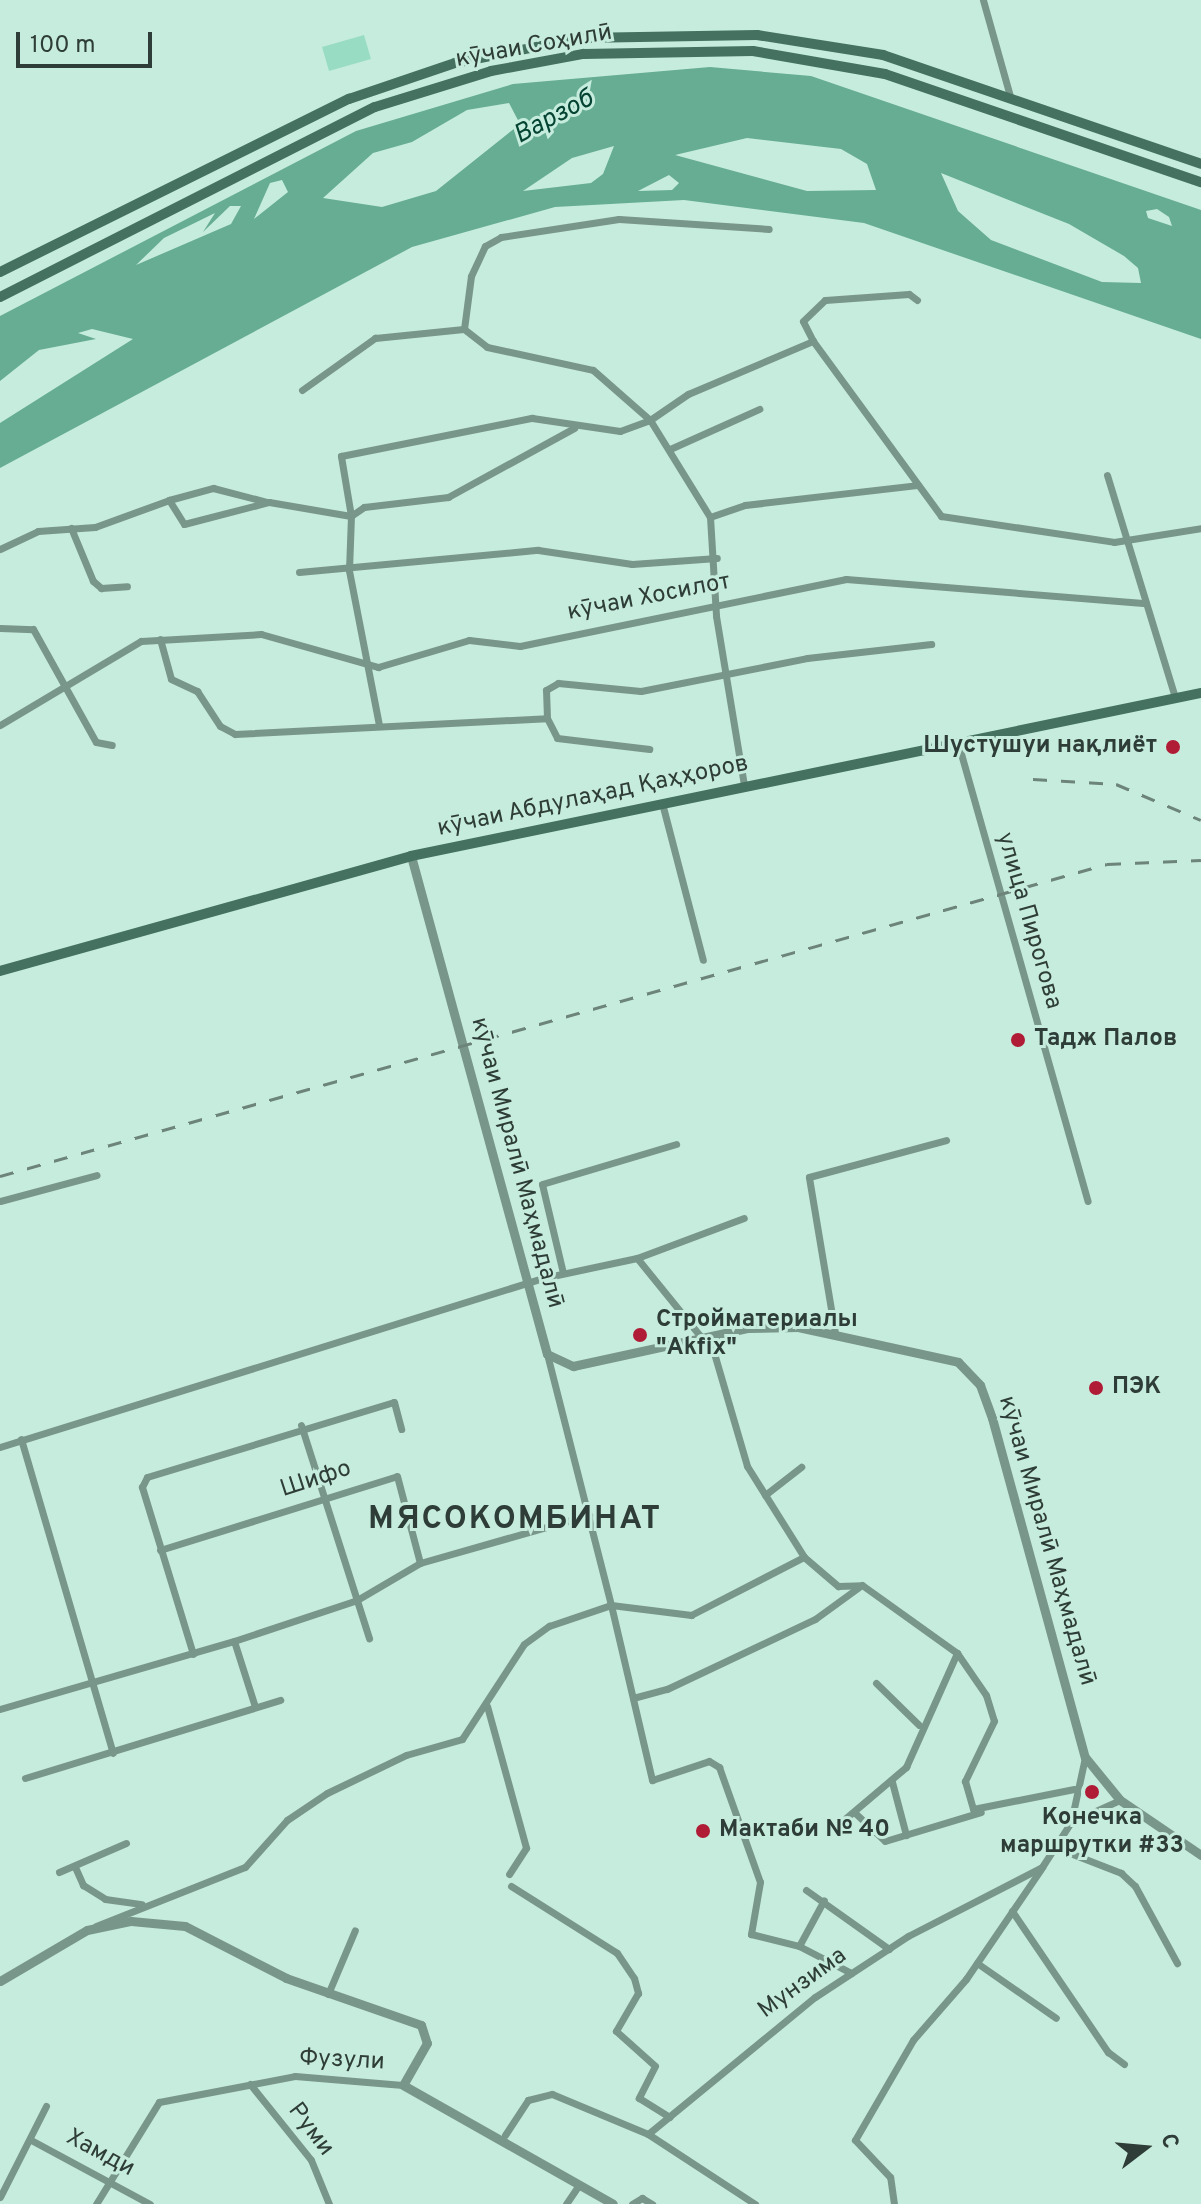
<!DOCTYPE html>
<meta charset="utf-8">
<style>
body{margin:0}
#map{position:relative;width:1201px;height:2204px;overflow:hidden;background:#c6ecdd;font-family:Overpass,sans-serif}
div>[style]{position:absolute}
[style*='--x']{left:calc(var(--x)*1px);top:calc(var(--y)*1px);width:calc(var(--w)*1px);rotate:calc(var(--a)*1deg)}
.green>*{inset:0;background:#98ddc3}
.water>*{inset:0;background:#66ad93}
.minor>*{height:7px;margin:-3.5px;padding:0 3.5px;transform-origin:3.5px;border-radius:3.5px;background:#79968a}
.tertiary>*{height:9px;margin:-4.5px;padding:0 4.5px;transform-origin:4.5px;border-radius:4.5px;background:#79968a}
.secondary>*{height:10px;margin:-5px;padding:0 5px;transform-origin:5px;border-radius:5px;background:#457161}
.rail>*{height:3px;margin-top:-1.5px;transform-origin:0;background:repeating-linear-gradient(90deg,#6c847a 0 14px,transparent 0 28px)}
.dots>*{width:22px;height:22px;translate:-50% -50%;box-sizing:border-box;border:4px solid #c6ecdd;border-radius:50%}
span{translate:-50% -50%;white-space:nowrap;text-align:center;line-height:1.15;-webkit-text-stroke:6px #c6ecdd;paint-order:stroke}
.street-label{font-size:24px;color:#2e3d37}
.poi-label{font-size:24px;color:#2e3d37;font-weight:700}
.right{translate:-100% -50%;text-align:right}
.left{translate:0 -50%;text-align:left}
.water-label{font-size:26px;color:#054433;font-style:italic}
.district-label{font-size:32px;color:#2e3d37;font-weight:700;letter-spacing:2px}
.north{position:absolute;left:1105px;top:2108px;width:80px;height:80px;-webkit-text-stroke:6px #c6ecdd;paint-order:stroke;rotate:74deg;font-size:22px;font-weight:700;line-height:32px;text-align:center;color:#2e3d37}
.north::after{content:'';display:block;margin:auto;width:28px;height:36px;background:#2e3d37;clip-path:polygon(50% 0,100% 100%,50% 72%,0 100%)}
.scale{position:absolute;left:16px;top:32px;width:136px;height:36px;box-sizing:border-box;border:4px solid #2e3d37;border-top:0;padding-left:10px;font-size:24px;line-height:28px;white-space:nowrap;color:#2e3d37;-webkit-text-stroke:6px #c6ecdd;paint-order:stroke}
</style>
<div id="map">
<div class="green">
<div style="clip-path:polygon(364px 35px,371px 59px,329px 71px,322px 47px)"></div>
</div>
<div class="water">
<div style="clip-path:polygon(evenodd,710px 67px,811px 76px,1201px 210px,1201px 339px,864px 223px,684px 200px,555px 207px,412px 247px,0 468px,0 423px,133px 339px,92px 329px,78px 333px,96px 339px,39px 350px,0 381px,0 316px,356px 131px,513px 84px,710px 67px,509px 103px,520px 124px,436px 191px,382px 207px,323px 198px,373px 153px,412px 142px,467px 110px,509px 103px,710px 67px,747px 138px,841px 149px,867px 164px,876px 190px,807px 191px,675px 155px,747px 138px,710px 67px,614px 146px,603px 174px,591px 183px,523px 191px,572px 158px,614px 146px,710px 67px,941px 173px,1069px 224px,1124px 256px,1138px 268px,1141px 283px,1102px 282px,991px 240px,958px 211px,941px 173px,710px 67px,669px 175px,679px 183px,672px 190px,638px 191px,669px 175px,710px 67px,282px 180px,288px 192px,254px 219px,270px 183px,282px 180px,710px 67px,230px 206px,241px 206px,231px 224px,136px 265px,164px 238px,215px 213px,203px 232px,230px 206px,710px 67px,1157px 209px,1169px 217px,1172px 226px,1148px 218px,1146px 211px,1157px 209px)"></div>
</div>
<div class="minor">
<div style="--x:983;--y:0;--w:100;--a:74.3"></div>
<div style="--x:464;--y:329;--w:53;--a:-82.5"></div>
<div style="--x:471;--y:276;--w:33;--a:-65"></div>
<div style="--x:485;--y:246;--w:18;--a:-29"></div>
<div style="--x:501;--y:237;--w:119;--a:-8.7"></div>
<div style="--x:619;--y:219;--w:150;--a:3.8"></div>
<div style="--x:813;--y:341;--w:217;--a:53.8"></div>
<div style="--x:941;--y:516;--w:175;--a:8.5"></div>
<div style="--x:1114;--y:542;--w:88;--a:-9.1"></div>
<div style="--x:302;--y:390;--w:90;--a:-35.5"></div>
<div style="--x:375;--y:338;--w:89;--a:-5.8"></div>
<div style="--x:464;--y:329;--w:29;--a:38"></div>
<div style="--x:487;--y:347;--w:108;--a:12.2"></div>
<div style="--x:593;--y:370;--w:76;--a:41.3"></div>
<div style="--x:650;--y:420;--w:46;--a:-34.4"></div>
<div style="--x:688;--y:394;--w:136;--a:-23"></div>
<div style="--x:813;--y:341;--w:22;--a:-117"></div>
<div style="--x:803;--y:321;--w:30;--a:-44"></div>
<div style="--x:825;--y:300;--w:84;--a:-4.1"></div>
<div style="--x:909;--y:294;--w:10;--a:37"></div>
<div style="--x:670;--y:449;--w:98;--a:-24.2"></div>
<div style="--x:1107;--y:475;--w:233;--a:73"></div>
<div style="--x:169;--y:500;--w:46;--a:-15.3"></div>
<div style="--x:213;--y:488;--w:56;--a:14.5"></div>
<div style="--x:710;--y:517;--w:37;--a:-19"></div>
<div style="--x:745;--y:505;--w:173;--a:-6.6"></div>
<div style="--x:71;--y:528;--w:57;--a:67.5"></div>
<div style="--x:93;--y:581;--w:11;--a:41"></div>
<div style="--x:101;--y:588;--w:26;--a:-4"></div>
<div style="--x:0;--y:549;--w:42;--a:-25.3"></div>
<div style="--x:38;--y:531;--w:57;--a:-4"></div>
<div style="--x:95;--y:527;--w:79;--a:-20"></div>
<div style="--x:169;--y:500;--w:28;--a:58"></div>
<div style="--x:184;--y:524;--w:88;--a:-14.5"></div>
<div style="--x:269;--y:502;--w:83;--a:9.7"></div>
<div style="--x:351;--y:516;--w:16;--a:-35"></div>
<div style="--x:364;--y:507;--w:85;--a:-6.8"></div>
<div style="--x:448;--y:497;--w:144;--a:-28.7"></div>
<div style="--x:299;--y:572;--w:240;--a:-5.3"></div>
<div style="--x:538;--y:550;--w:95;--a:8.5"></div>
<div style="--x:632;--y:564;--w:85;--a:-4"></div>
<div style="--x:0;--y:628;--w:33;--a:2"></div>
<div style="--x:33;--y:629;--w:129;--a:60.9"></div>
<div style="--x:96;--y:742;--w:16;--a:11"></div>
<div style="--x:160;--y:639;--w:41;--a:74.6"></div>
<div style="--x:171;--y:679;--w:29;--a:25"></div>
<div style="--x:197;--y:691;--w:42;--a:56.7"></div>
<div style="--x:220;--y:726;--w:17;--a:28"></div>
<div style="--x:235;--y:734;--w:312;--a:-2.9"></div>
<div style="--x:547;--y:718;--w:22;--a:63"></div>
<div style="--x:557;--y:738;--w:93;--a:6.8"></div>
<div style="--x:547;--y:718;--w:28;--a:-92"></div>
<div style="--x:546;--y:690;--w:14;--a:-30"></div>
<div style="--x:558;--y:683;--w:83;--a:5.5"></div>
<div style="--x:641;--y:691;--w:169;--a:-11.2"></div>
<div style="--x:807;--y:658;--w:125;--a:-6.4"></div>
<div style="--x:0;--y:725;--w:164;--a:-30.8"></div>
<div style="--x:141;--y:641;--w:120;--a:-3.3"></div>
<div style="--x:261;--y:634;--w:122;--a:15.8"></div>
<div style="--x:378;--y:667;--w:95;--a:-16.5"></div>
<div style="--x:469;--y:640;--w:51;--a:6.7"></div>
<div style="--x:520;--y:646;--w:333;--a:-11.6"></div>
<div style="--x:846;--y:579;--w:301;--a:4.6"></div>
<div style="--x:379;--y:725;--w:158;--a:-101"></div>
<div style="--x:349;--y:570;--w:54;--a:-87.9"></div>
<div style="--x:351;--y:516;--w:61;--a:-99.5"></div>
<div style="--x:341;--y:456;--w:195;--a:-11.3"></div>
<div style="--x:532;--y:418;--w:89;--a:8.4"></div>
<div style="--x:620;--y:431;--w:32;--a:-20"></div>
<div style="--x:650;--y:420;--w:114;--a:58.3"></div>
<div style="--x:710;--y:517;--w:99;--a:86.5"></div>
<div style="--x:716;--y:616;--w:172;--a:80.6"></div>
<div style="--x:958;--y:743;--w:476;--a:74.2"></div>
<div style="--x:662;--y:803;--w:162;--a:75.4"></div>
<div style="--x:0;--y:1201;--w:100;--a:-15"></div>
<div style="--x:637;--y:1258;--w:114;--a:-20.5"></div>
<div style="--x:563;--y:1273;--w:91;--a:-103.3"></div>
<div style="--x:542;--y:1184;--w:140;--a:-16.6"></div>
<div style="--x:835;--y:1333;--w:158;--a:-99.5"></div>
<div style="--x:809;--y:1177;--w:142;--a:-15.1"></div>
<div style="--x:547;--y:1354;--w:259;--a:75.7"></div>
<div style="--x:611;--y:1605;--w:81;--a:7.1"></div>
<div style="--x:691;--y:1615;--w:127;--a:-27.2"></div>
<div style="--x:804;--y:1557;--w:45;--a:40.5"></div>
<div style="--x:838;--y:1586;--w:24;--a:-2"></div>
<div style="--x:862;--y:1585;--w:117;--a:35.6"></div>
<div style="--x:957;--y:1653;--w:51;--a:55.4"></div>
<div style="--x:986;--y:1695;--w:27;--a:73"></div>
<div style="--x:994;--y:1721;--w:67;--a:115.8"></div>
<div style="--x:965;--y:1781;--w:29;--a:74"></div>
<div style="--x:973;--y:1809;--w:103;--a:-11.2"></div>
<div style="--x:301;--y:1425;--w:224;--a:72.3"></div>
<div style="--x:21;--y:1439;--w:327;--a:73.7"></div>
<div style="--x:0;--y:1447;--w:569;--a:-17.29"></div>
<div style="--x:543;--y:1278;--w:96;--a:-12"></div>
<div style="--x:637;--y:1258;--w:122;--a:51"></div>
<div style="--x:714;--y:1353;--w:118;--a:73.7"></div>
<div style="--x:747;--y:1466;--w:107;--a:57.9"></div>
<div style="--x:765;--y:1495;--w:46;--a:-37.9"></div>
<div style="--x:160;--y:1550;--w:248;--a:-17.3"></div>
<div style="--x:397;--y:1476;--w:90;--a:75.2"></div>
<div style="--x:234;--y:1641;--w:69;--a:72.3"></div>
<div style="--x:193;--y:1654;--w:175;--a:-107"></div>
<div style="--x:142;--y:1487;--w:11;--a:-63"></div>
<div style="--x:147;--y:1477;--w:258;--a:-16.9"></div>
<div style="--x:394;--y:1402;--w:28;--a:75"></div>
<div style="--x:876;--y:1683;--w:60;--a:44.3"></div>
<div style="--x:633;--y:1698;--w:35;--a:-15"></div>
<div style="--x:667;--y:1689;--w:164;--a:-25.3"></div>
<div style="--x:815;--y:1619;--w:54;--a:-36"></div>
<div style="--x:487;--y:1706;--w:147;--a:74.6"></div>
<div style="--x:526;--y:1848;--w:31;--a:123"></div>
<div style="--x:0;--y:1709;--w:244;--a:-16.2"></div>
<div style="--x:234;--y:1641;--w:130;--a:-18.4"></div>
<div style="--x:357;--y:1600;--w:73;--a:-30.4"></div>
<div style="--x:420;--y:1563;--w:176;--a:-15.9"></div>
<div style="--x:25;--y:1778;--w:267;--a:-17"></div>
<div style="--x:892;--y:1782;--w:55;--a:75.2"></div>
<div style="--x:854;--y:1812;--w:42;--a:43.1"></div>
<div style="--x:885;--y:1841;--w:100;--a:-16.8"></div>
<div style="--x:1071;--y:1822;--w:54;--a:-24.2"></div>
<div style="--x:840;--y:1823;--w:87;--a:-40.3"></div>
<div style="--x:906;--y:1767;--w:125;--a:-65.9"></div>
<div style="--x:1057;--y:1848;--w:69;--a:21.3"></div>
<div style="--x:1121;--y:1873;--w:19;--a:43"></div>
<div style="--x:1135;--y:1886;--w:88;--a:61.4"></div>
<div style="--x:75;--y:1867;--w:20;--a:66"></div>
<div style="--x:83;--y:1885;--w:26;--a:32"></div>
<div style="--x:105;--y:1899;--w:37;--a:8"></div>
<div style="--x:59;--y:1872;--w:73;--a:-23.4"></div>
<div style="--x:511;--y:1886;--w:125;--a:32.3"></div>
<div style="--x:617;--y:1953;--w:30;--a:56"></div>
<div style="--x:634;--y:1978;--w:16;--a:75"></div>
<div style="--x:638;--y:1993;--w:44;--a:120.1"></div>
<div style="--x:616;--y:2031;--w:52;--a:41.9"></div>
<div style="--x:655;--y:2066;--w:36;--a:117"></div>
<div style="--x:639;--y:2098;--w:36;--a:32"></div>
<div style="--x:806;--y:1890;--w:102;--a:35.4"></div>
<div style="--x:1012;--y:1911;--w:171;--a:55.8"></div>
<div style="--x:1108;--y:2052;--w:20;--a:37"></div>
<div style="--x:96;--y:1926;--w:160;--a:-21.6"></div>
<div style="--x:245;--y:1867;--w:63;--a:-48.2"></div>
<div style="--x:287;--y:1820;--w:48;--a:-34"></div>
<div style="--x:327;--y:1793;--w:88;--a:-25.7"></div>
<div style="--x:406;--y:1755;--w:58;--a:-15.9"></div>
<div style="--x:462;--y:1739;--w:113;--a:-56.9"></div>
<div style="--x:524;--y:1644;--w:31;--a:-36"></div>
<div style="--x:549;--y:1626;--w:65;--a:-18.7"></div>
<div style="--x:611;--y:1605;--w:180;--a:76.8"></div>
<div style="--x:652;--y:1780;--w:60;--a:-18.4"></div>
<div style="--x:709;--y:1761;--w:12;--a:31"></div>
<div style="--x:719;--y:1767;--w:122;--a:70.4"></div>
<div style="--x:760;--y:1882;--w:53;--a:99.8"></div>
<div style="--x:751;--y:1934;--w:49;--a:14"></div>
<div style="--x:799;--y:1946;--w:59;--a:27.4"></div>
<div style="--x:799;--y:1946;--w:52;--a:-61.5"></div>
<div style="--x:977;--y:1963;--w:96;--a:34.8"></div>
<div style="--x:328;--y:1994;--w:69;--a:-67.1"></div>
<div style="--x:250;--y:2084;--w:97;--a:51.2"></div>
<div style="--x:311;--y:2160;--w:48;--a:67.8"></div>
<div style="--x:648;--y:2134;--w:128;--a:33.2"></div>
<div style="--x:505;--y:2135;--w:42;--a:-56.7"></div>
<div style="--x:528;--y:2100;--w:25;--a:-14"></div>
<div style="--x:552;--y:2094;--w:104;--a:22.6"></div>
<div style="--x:648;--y:2134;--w:216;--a:-39.4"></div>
<div style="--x:815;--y:1997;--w:111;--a:-33.3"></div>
<div style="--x:908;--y:1936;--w:151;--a:-27.2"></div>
<div style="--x:1042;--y:1867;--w:54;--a:-57.2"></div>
<div style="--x:1071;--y:1822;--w:66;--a:-77.8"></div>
<div style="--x:31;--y:2140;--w:135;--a:28.3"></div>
<div style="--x:0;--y:2197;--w:102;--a:-63.2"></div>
<div style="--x:96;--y:2204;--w:120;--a:-58.3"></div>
<div style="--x:159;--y:2102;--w:138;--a:-10.8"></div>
<div style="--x:295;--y:2076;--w:108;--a:4.8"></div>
<div style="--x:566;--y:2204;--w:23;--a:-56"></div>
<div style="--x:632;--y:2204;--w:12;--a:-31"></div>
<div style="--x:642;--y:2198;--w:12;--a:31"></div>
<div style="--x:894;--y:2204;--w:27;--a:-98"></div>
<div style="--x:890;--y:2177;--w:51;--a:-133.4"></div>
<div style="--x:855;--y:2140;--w:116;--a:-59.9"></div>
<div style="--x:913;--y:2040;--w:81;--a:-49"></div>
<div style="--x:966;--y:1979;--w:133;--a:-55.7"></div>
</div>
<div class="tertiary">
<div style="--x:411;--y:856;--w:516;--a:74.73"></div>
<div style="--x:547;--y:1354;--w:29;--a:25"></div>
<div style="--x:573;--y:1366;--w:178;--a:-12.3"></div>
<div style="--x:747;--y:1328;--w:51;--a:-1.1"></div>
<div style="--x:798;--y:1327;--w:164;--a:12.3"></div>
<div style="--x:958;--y:1362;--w:32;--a:46"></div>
<div style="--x:980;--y:1385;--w:35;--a:70"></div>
<div style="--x:992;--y:1418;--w:352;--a:74.7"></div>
<div style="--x:1085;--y:1757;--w:55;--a:50.9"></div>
<div style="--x:1120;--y:1800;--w:98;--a:34.2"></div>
<div style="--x:0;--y:1981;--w:101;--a:-30.4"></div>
<div style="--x:87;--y:1930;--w:45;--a:-11.6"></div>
<div style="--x:131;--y:1921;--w:54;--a:5.3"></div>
<div style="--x:185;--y:1926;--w:114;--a:27.2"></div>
<div style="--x:286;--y:1978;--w:143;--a:19.2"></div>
<div style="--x:421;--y:2025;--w:19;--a:72"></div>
<div style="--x:427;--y:2043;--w:48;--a:119.7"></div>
<div style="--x:403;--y:2085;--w:241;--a:29.5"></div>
</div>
<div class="secondary">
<div style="--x:0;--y:272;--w:390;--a:-26.4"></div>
<div style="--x:349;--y:99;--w:112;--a:-18.8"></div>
<div style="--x:455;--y:63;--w:128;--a:-11.2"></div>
<div style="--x:581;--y:38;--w:176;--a:-1"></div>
<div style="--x:757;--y:35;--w:128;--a:9"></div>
<div style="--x:883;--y:55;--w:336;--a:18.9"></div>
<div style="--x:0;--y:297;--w:420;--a:-26.9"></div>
<div style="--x:375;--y:107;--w:121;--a:-17.2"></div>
<div style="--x:491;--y:71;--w:94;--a:-10.5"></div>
<div style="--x:583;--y:54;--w:170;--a:-1"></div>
<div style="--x:753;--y:51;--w:134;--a:9.9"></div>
<div style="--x:885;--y:74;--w:334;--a:18.9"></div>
<div style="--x:0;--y:971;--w:427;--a:-15.6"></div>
<div style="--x:411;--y:856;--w:807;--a:-11.66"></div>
</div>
<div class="rail">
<div style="--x:1033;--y:779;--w:83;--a:3.4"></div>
<div style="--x:1116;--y:784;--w:92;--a:23"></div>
<div style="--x:0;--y:1176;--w:1150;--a:-15.74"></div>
<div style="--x:1107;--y:864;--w:94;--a:-2.4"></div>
</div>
<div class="dots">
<div style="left:1173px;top:747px;background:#b01c36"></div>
<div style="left:1018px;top:1040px;background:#b01c36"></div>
<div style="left:640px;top:1335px;background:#b01c36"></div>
<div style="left:1096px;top:1388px;background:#b01c36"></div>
<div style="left:1092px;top:1792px;background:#b01c36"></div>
<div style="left:703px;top:1831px;background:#b01c36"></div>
</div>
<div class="street-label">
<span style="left:534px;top:47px;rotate:-10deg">кӯчаи Соҳилӣ</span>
<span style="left:649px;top:598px;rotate:-11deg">кӯчаи Хосилот</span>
<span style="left:593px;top:797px;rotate:-12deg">кӯчаи Абдулаҳад Қаҳҳоров</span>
<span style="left:1028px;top:921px;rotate:74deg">улица Пирогова</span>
<span style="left:516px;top:1163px;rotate:75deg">кӯчаи Миралӣ Маҳмадалӣ</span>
<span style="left:316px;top:1480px;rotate:-18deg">Шифо</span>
<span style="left:1046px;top:1541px;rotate:74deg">кӯчаи Миралӣ Маҳмадалӣ</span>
<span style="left:803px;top:1984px;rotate:-36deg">Мунзима</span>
<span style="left:342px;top:2061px;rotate:3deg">Фузули</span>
<span style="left:310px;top:2130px;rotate:53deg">Руми</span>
<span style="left:100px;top:2154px;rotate:28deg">Хамди</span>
</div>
<div class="poi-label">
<span class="right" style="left:1157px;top:747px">Шустушуи нақлиёт</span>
<span class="left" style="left:1034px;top:1040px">Тадж Палов</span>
<span class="left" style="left:656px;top:1335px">Стройматериалы<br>"Akfix"</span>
<span class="left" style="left:1112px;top:1388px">ПЭК</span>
<span style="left:1092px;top:1833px">Конечка<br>маршрутки #33</span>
<span class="left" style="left:719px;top:1831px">Мактаби № 40</span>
</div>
<div class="water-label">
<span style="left:554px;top:118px;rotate:-28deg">Варзоб</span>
</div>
<div class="district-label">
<span style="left:515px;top:1520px">МЯСОКОМБИНАТ</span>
</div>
<div class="north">С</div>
<div class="scale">100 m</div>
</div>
